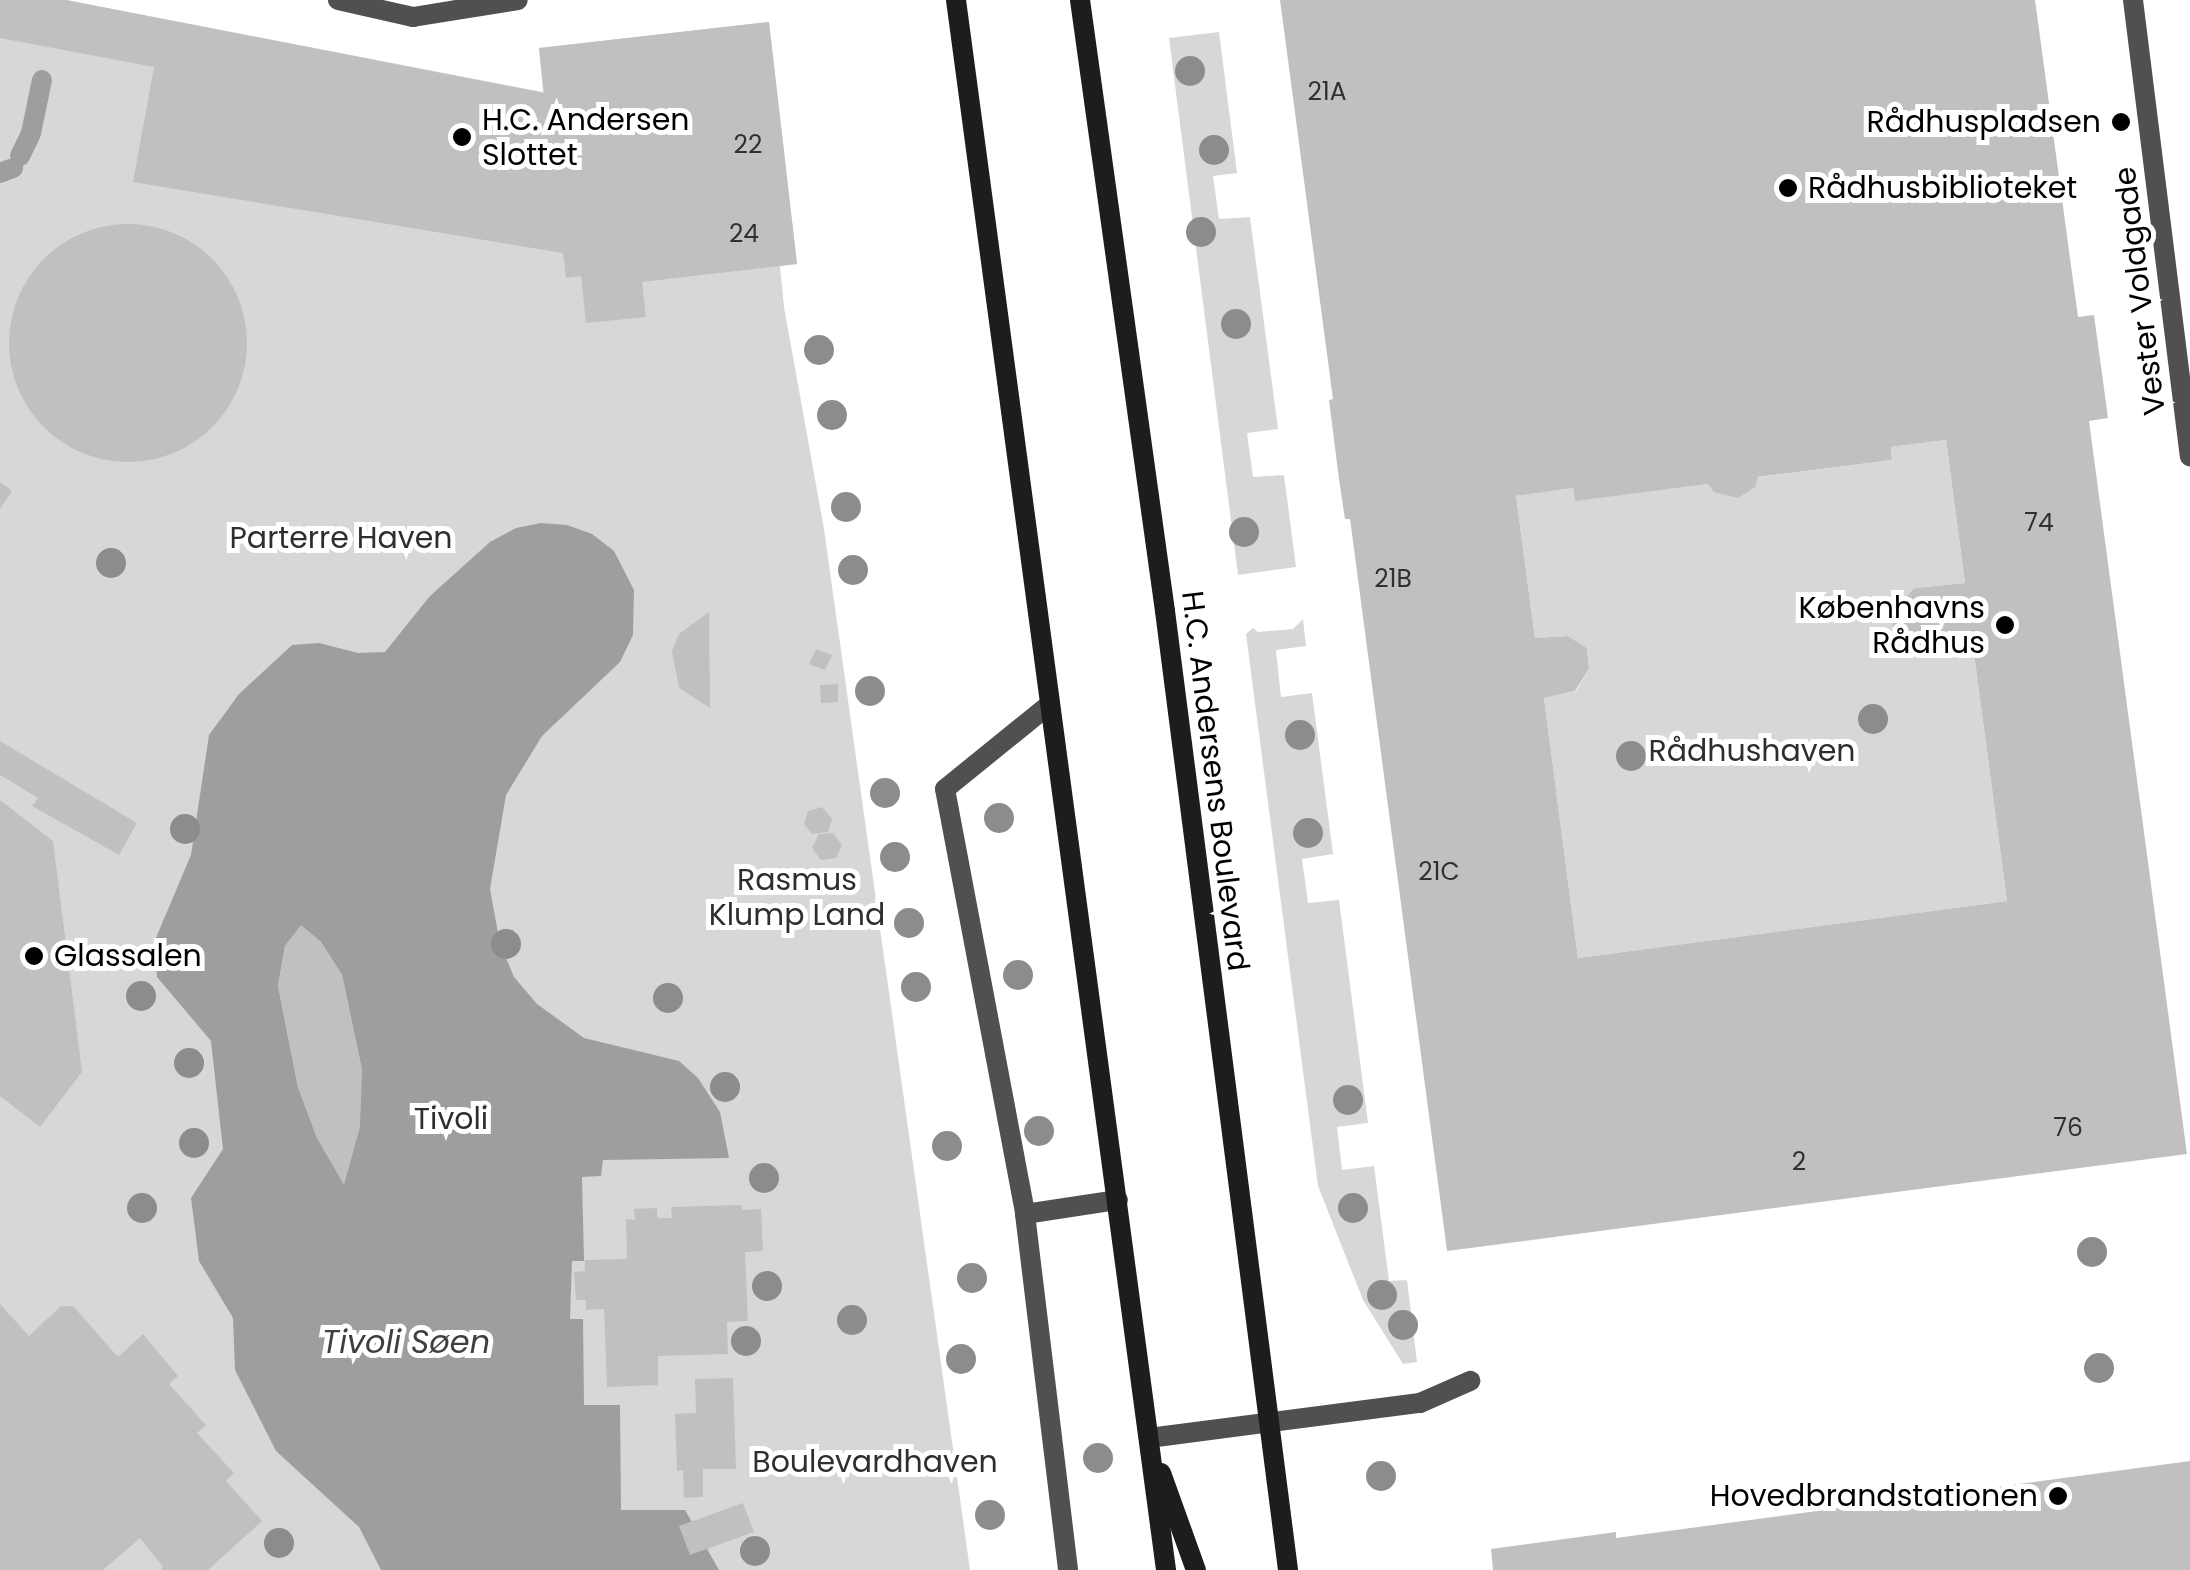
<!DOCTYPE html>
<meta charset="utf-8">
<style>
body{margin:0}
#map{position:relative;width:2190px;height:1570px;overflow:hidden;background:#fff;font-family:Poppins,sans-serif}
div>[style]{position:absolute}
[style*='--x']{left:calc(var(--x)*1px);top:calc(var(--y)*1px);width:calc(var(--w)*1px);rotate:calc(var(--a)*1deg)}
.green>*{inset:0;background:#d7d7d7}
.water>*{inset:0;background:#9e9e9e}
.stream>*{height:20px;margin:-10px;padding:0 10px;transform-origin:10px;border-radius:10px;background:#9e9e9e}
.building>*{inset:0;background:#c0c0c0}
.round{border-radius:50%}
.lane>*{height:20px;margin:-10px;padding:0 10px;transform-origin:10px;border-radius:10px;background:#505050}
.street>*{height:20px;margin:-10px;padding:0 10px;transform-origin:10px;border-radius:10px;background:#505050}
.secondary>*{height:20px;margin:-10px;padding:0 10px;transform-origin:10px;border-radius:10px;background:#1d1d1d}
.trees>*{width:30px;height:30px;margin:-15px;border-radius:50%;background:#8c8c8c}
.dots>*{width:28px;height:28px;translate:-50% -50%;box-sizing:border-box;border:5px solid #fff;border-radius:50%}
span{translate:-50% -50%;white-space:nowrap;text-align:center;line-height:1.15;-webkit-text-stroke:10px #fff;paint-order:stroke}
.number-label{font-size:25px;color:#303030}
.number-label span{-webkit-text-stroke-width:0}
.poi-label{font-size:30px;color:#000}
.left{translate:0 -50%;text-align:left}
.right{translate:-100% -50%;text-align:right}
.street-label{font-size:30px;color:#000}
.park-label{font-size:30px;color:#2e2e2e}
.water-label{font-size:32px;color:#3f3f3f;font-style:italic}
</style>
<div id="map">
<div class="green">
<div style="clip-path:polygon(0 0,66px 0,543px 92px,539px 48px,769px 22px,797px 264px,780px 266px,784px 307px,824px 529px,970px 1570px,0 1570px)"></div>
<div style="clip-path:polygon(1219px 32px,1237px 173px,1213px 176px,1219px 219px,1250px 217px,1278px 429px,1247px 433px,1253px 477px,1284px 475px,1296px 567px,1238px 575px,1169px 38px)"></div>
<div style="clip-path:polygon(1946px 440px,1965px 583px,1914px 588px,1891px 613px,1895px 638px,1920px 651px,1973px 646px,2007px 901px,1578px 958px,1544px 698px,1576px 691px,1589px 669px,1587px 648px,1568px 636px,1535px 638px,1516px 496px,1573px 488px,1575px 500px,1708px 484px,1892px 460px,1891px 447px)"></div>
<div style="clip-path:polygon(1303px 619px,1306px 646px,1276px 650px,1281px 697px,1312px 693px,1333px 854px,1302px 859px,1308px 903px,1339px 900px,1368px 1123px,1337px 1127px,1342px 1170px,1374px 1166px,1389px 1281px,1407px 1280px,1417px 1362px,1403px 1364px,1363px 1300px,1318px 1186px,1246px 634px,1253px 628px,1258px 632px,1293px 629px)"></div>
</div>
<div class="water">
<div style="clip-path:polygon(evenodd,541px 523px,567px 525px,592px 534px,614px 551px,634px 590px,633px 635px,620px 662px,542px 736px,506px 795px,490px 889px,500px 944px,514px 977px,537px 1004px,584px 1038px,679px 1061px,698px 1078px,720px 1112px,729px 1158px,603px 1160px,601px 1176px,582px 1177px,584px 1261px,572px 1261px,570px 1319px,583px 1319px,584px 1405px,620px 1405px,621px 1510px,685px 1510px,719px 1570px,381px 1570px,359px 1527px,276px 1451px,235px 1370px,233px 1318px,199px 1261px,191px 1198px,223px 1149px,211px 1041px,157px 977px,155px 940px,191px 855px,209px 735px,239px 694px,292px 645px,319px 643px,358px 653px,385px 652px,430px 596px,490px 542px,516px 528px,541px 523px,301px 926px,321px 942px,342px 975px,362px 1070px,344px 1183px,317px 1138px,298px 1087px,278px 986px,285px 946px,301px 926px)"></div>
</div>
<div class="stream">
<div style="--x:20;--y:156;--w:25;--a:-64"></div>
<div style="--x:31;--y:133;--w:54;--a:-78.3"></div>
<div style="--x:0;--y:173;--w:14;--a:-21"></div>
</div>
<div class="building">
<div style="clip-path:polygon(0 0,66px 0,544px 93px,539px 48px,769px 22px,797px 264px,642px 282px,646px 317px,586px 323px,581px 276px,566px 278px,563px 253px,133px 182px,154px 67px,0 38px)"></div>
<div style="clip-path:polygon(evenodd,1280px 0,2035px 0,2078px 317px,2094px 315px,2108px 418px,2089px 421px,2187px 1154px,1447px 1251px,1350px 519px,1345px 519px,1339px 479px,1329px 400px,1333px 399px,1280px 0,1946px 440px,1965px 583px,1914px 588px,1891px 613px,1895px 638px,1920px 651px,1973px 646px,2007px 901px,1578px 958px,1544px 698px,1575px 691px,1589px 669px,1587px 648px,1568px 636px,1535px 638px,1516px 496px,1573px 488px,1575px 501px,1708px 484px,1714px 492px,1738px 498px,1755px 487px,1758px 477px,1892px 460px,1891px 447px,1946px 440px)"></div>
<div class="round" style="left:9px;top:224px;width:238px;height:238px"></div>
<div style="clip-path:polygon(0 482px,12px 491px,0 509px)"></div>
<div style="clip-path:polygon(709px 612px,710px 708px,679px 688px,672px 651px,679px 634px)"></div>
<div style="clip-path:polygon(816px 649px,832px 655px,825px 670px,809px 664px)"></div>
<div style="clip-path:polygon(838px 684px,838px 702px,821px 703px,820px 685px)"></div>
<div style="clip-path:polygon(0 741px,137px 823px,119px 855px,32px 806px,38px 798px,0 775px)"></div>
<div style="clip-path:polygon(0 800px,53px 841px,82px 1072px,40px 1127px,0 1096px)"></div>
<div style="clip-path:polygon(822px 807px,832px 819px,828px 832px,812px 834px,804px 824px,808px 811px)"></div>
<div style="clip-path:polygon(833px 833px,842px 845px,836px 858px,821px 860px,812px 848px,819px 834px)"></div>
<div style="clip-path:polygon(301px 925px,321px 942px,342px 975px,362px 1070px,360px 1127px,344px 1185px,317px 1138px,298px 1087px,278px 985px,285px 946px)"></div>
<div style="clip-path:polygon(742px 1205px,742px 1210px,761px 1209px,763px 1251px,745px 1252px,748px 1321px,727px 1322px,728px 1354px,658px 1356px,658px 1385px,607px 1387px,604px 1309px,586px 1310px,586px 1300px,576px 1300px,574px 1272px,585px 1271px,585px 1260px,627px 1259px,626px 1219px,635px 1220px,634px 1209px,657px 1208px,657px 1218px,672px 1218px,671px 1207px)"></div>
<div style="clip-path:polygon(0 1304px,29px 1336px,61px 1306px,73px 1306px,118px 1357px,143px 1334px,178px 1376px,169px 1384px,206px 1425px,197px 1433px,234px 1473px,226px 1481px,262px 1521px,208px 1570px,161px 1570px,163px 1567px,140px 1538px,103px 1570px,0 1570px)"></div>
<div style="clip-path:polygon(733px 1378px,736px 1469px,703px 1469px,703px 1497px,684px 1498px,683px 1470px,677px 1471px,675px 1414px,696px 1413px,695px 1379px)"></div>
<div style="clip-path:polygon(2190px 1461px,2190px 1570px,1493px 1570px,1491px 1549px,1616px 1532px,1616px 1538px)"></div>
<div style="clip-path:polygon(743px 1503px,754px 1532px,690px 1555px,679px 1526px)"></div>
</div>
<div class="lane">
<div style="--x:338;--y:0;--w:77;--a:12.8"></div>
<div style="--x:413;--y:17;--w:106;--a:-9.2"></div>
<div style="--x:1050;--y:704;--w:135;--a:141"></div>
<div style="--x:945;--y:789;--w:432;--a:79.3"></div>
<div style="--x:1025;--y:1214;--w:359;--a:83.1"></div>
<div style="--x:1025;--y:1214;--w:94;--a:-8.6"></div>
<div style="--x:1149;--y:1438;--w:273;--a:-7.4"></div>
<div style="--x:1420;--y:1403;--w:55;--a:-23.7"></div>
</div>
<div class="street">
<div style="--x:2133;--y:0;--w:460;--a:82.9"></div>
</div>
<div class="secondary">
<div style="--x:956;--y:0;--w:1584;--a:82.38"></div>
<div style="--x:1080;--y:0;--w:617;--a:82.08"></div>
<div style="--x:1165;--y:611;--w:967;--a:82.69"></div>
<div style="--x:1161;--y:1473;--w:103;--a:70.2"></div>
</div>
<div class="trees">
<div style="left:1190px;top:71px"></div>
<div style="left:1214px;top:150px"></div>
<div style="left:1201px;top:232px"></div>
<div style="left:1236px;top:324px"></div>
<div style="left:819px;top:350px"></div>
<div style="left:832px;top:415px"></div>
<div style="left:846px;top:507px"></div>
<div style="left:1244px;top:532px"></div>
<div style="left:111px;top:563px"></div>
<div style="left:853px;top:570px"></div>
<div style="left:870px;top:691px"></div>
<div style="left:1873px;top:719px"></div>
<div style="left:1300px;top:735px"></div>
<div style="left:1631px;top:756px"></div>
<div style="left:885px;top:793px"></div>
<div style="left:999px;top:818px"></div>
<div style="left:185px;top:829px"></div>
<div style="left:1308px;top:833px"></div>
<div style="left:895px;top:857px"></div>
<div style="left:909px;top:923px"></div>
<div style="left:506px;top:944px"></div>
<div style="left:1018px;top:975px"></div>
<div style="left:916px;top:987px"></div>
<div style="left:141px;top:996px"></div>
<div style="left:668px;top:998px"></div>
<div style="left:189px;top:1063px"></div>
<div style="left:725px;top:1087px"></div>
<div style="left:1348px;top:1100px"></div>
<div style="left:1039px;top:1131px"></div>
<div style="left:194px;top:1143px"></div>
<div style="left:947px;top:1146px"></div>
<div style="left:764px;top:1178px"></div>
<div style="left:142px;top:1208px"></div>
<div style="left:1353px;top:1208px"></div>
<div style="left:2092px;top:1252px"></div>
<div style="left:972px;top:1278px"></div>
<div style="left:767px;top:1286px"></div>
<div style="left:1382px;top:1295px"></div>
<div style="left:852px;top:1320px"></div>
<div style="left:1403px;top:1325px"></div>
<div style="left:746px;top:1341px"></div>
<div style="left:961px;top:1359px"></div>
<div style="left:2099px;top:1368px"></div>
<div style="left:1098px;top:1458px"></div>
<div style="left:1381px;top:1476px"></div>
<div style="left:990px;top:1515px"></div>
<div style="left:279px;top:1543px"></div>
<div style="left:755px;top:1551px"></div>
</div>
<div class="dots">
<div style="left:2121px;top:122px;background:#000"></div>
<div style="left:462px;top:137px;background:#000"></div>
<div style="left:1788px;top:188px;background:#000"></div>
<div style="left:2005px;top:625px;background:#000"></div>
<div style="left:34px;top:956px;background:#000"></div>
<div style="left:2058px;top:1496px;background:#000"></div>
</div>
<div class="number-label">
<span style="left:1327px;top:92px">21A</span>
<span style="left:748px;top:145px">22</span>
<span style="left:744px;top:234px">24</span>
<span style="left:2039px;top:523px">74</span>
<span style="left:1393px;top:579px">21B</span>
<span style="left:1439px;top:872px">21C</span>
<span style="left:2068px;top:1128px">76</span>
<span style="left:1799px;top:1162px">2</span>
</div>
<div class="poi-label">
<span class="left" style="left:482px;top:137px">H.C. Andersen<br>Slottet</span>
<span class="right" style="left:2101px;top:122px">Rådhuspladsen</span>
<span class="left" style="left:1808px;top:188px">Rådhusbiblioteket</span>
<span class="right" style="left:1985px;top:625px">Københavns<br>Rådhus</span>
<span class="left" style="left:54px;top:956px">Glassalen</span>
<span class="right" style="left:2038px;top:1496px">Hovedbrandstationen</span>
</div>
<div class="street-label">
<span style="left:2140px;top:291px;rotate:-97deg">Vester Voldgade</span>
<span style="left:1215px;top:781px;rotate:83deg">H.C. Andersens Boulevard</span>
</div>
<div class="park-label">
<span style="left:341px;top:538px">Parterre Haven</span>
<span style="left:1752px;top:751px">Rådhushaven</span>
<span style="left:797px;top:897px">Rasmus<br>Klump Land</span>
<span style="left:451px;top:1119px">Tivoli</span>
<span style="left:875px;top:1462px">Boulevardhaven</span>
</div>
<div class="water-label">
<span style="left:406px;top:1342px">Tivoli Søen</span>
</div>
</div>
